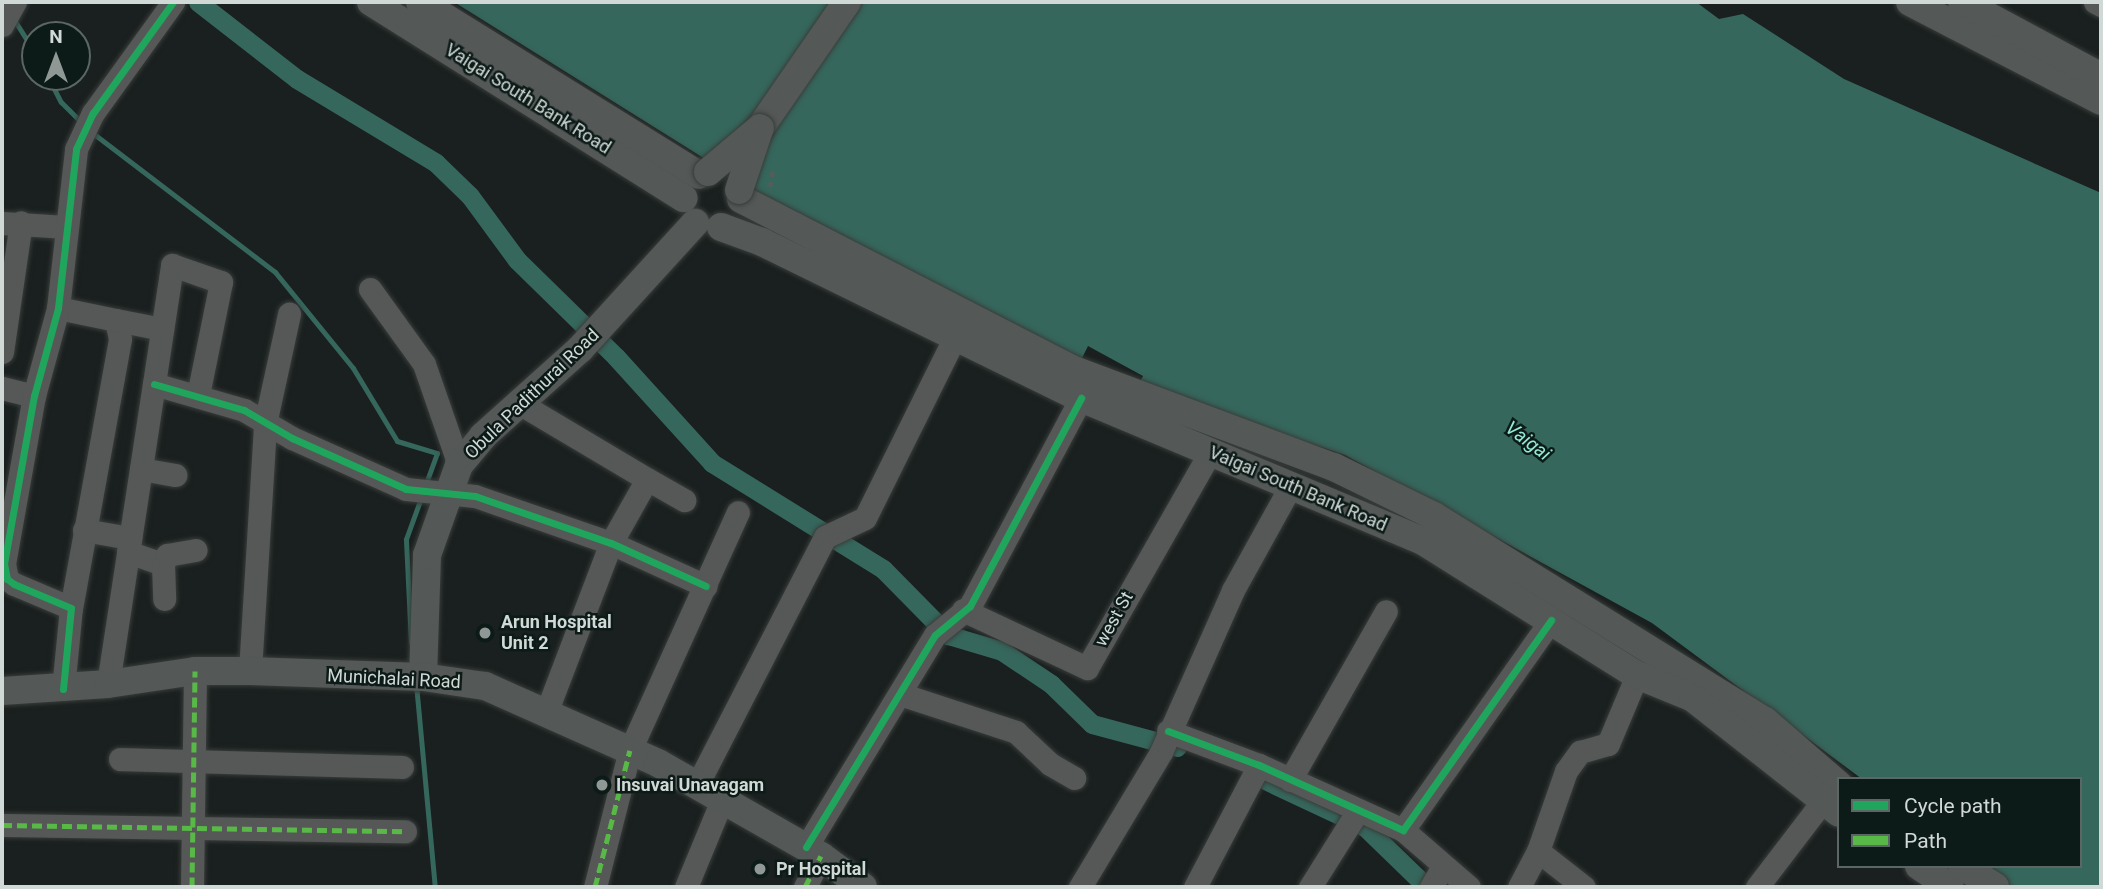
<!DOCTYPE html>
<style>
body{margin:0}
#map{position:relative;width:2103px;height:889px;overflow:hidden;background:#1a201f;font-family:Roboto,sans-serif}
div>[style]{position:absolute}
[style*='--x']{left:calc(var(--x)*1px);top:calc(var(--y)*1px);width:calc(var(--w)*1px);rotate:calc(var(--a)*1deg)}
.water>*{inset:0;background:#36675c}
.stream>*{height:5px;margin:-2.5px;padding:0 2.5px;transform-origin:2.5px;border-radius:2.5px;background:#36675c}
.canal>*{height:19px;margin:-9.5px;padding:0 9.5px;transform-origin:9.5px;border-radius:9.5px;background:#36675c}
.path>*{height:3.5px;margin-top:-1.75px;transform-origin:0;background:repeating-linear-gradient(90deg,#575b5a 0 5px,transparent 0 10px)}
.roads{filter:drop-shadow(0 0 2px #383d3b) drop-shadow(0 0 2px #383d3b)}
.minor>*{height:23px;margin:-11.5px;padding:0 11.5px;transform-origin:11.5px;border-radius:11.5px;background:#555857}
.major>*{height:28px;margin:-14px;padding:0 14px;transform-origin:14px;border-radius:14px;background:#545857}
.bridges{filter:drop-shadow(0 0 2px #383d3b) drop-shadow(0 0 2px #383d3b)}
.major-bridge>*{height:28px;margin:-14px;padding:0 14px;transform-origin:14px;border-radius:14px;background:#545857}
.quiet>*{height:5px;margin-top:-2.5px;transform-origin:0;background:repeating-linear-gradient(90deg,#58b947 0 10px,transparent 0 15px)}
.cycleway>*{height:7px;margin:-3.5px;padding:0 3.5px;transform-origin:3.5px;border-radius:3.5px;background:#20a55d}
.dots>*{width:19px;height:19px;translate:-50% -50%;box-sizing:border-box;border:4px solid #0d1b18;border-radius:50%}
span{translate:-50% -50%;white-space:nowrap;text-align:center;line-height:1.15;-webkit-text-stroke:5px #0d1b18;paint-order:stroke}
.street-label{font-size:18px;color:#d0d9d6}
.poi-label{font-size:18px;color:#d0d9d6;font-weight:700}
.left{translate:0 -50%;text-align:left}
.water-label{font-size:19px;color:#93ebd6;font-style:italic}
.frame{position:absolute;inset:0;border:4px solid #d0d9d6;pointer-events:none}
.legend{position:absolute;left:1837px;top:777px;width:245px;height:91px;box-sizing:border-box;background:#0d1b18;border:2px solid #5b6764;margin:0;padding:9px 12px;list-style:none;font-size:21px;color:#d0d9d6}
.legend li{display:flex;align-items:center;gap:14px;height:35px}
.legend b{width:35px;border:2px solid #5b6764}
.north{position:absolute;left:21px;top:21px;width:70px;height:70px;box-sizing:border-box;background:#0d1b18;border:2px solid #5b6764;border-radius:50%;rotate:0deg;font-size:19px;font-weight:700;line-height:28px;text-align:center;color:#d0d9d6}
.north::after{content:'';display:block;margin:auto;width:24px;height:32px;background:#909896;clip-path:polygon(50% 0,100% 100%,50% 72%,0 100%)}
</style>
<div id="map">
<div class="water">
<div style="clip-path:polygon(454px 2px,1696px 2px,1719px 19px,1743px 14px,1844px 79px,2101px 193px,2101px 887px,2012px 887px,1982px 866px,2080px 866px,2080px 779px,1862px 779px,1652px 623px,1345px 455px,1138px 386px,1143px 376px,1088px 346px,1081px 360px,774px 202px)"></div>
</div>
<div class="stream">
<div style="--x:13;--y:18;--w:41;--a:57.8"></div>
<div style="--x:48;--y:77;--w:28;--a:63"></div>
<div style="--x:61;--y:102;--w:28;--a:45"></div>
<div style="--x:90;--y:131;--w:233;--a:37.3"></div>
<div style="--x:275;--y:272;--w:124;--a:50.9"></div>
<div style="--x:353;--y:368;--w:85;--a:58.9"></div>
<div style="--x:397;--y:441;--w:42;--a:16.7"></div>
<div style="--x:437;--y:453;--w:35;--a:110"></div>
<div style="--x:411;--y:643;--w:104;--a:-92.8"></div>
<div style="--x:406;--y:539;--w:47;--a:-70"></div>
<div style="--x:416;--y:684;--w:204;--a:84.7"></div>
</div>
<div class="canal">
<div style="--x:198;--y:2;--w:125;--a:37.9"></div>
<div style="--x:297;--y:79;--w:162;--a:31.1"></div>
<div style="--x:436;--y:163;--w:47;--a:44.1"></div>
<div style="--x:470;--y:196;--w:79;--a:53.7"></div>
<div style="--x:517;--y:260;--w:139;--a:44.4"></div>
<div style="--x:616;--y:357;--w:143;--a:47.8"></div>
<div style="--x:712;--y:463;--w:201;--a:31.8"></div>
<div style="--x:883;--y:569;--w:93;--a:45.4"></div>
<div style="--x:948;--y:635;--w:56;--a:16.5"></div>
<div style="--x:1002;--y:651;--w:59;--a:34"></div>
<div style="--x:1051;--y:684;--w:57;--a:44.3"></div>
<div style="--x:1092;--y:724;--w:88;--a:15.1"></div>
<div style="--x:1267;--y:781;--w:108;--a:25.1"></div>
<div style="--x:1365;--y:827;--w:86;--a:44.1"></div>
</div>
<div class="path">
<div style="--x:770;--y:187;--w:20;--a:-81"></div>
</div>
<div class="roads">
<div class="minor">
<div style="--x:2095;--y:2;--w:7;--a:27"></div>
<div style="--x:2;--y:25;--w:26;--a:-61"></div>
<div style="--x:2;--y:223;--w:65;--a:3.5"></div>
<div style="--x:370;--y:289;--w:92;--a:54.2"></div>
<div style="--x:424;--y:364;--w:107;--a:70.9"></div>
<div style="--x:58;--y:308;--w:59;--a:11.7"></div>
<div style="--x:116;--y:320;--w:19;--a:78"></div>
<div style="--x:120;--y:339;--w:273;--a:100.3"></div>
<div style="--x:116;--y:320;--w:47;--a:11.1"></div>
<div style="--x:2;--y:352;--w:131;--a:-81.7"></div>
<div style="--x:154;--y:384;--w:94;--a:16.1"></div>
<div style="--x:244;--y:410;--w:56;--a:30.3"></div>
<div style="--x:292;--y:438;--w:125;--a:24.1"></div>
<div style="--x:406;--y:489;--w:69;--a:5.8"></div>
<div style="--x:475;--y:496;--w:144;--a:19.1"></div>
<div style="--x:611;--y:543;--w:104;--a:24.4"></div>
<div style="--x:2;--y:388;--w:33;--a:14"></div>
<div style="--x:519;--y:403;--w:149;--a:30.7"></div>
<div style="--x:141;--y:469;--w:35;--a:10"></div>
<div style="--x:84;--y:530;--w:47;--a:9.9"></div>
<div style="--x:128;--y:552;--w:37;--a:19"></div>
<div style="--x:163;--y:564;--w:35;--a:88"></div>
<div style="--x:163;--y:564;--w:10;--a:-66"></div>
<div style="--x:167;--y:555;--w:29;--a:-10"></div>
<div style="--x:963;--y:610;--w:137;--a:25.1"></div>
<div style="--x:1087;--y:668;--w:249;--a:-60.3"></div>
<div style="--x:250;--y:671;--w:247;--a:-86.5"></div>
<div style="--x:265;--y:424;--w:113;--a:-77.7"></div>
<div style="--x:108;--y:684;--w:424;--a:-81.3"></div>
<div style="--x:172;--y:265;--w:52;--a:19.1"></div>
<div style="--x:221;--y:282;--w:115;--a:101.5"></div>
<div style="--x:63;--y:689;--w:81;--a:-84.4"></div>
<div style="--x:71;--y:608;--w:62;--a:-157.2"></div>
<div style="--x:14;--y:584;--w:9;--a:-144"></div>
<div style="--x:7;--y:579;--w:15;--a:-101"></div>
<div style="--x:4;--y:564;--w:171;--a:-79.9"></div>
<div style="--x:34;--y:396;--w:91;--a:-74.7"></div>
<div style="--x:58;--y:308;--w:160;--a:-83.5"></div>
<div style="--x:76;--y:149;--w:40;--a:-65"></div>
<div style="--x:93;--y:113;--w:137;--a:-54.2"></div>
<div style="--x:900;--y:694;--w:122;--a:18.1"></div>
<div style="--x:1016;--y:732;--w:47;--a:43.3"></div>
<div style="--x:1050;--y:764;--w:28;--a:30"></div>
<div style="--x:546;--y:713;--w:182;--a:-69.1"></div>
<div style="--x:611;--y:543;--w:73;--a:-60.6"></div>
<div style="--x:647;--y:479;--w:43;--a:29.6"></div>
<div style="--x:1168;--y:731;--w:97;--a:20.5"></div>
<div style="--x:1259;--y:765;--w:158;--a:24.3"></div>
<div style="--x:1403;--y:830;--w:257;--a:-54.8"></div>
<div style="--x:120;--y:759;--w:282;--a:1.6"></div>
<div style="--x:1290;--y:780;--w:194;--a:-60.4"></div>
<div style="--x:697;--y:785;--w:279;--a:-62.7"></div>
<div style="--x:825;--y:537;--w:44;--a:-25.4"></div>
<div style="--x:865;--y:518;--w:202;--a:-63.6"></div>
<div style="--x:2;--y:825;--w:403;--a:0.9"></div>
<div style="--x:1403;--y:830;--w:87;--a:40.8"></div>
<div style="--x:806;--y:847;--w:248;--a:-58.7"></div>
<div style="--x:935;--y:635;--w:45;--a:-39.6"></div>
<div style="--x:970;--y:606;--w:236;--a:-61.9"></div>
<div style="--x:1538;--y:851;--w:58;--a:38"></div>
<div style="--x:192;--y:887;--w:216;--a:-89.2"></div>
<div style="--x:595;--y:887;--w:141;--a:-75.7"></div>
<div style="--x:630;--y:750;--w:261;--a:-65.6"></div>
<div style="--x:686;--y:887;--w:94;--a:-67.5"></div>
<div style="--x:805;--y:887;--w:35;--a:-63"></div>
<div style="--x:1080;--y:887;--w:157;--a:-59"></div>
<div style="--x:1161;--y:752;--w:177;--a:-66"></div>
<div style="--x:1233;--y:590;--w:118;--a:-61"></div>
<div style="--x:1195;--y:887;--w:138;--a:-62.3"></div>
<div style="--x:1310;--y:887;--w:89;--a:-57.9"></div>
<div style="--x:1431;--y:887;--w:24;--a:-60"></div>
<div style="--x:1519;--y:887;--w:41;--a:-62.2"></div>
<div style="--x:1538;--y:851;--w:85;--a:-70.7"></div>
<div style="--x:1566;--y:771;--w:24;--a:-54"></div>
<div style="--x:1580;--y:752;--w:29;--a:-16"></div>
<div style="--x:1608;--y:744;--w:75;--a:-67.2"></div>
<div style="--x:1757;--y:887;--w:107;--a:-52.6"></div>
</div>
<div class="major">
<div style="--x:371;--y:2;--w:369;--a:32.1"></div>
<div style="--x:420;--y:2;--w:328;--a:31.8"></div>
<div style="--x:1910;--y:2;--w:215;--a:27.4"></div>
<div style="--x:1962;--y:2;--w:158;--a:28.3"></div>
<div style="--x:760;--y:128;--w:153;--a:-55.4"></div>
<div style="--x:741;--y:199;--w:374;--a:27.2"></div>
<div style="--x:1074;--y:370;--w:278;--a:20.5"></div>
<div style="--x:1334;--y:467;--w:111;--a:26.1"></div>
<div style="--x:1434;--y:516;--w:389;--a:31.8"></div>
<div style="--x:1765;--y:721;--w:98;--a:40.9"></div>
<div style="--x:721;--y:227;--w:44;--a:20.1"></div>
<div style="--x:762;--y:242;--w:355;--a:26.1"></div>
<div style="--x:1081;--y:398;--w:371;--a:22.7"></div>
<div style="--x:1423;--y:541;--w:252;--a:32.1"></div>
<div style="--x:1637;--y:675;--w:61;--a:22.3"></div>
<div style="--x:1693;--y:698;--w:186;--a:38.2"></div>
<div style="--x:423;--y:677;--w:122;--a:-88.1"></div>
<div style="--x:427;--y:555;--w:96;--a:-70.4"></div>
<div style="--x:459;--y:465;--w:38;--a:-50"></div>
<div style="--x:483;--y:436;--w:130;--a:-41.9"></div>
<div style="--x:580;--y:349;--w:171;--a:-47.6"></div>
<div style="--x:2;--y:691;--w:106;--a:-3.8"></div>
<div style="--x:108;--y:684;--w:88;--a:-8.5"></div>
<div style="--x:195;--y:671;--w:55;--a:0"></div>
<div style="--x:250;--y:671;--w:173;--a:2"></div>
<div style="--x:423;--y:677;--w:63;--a:8.3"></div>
<div style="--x:485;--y:686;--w:189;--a:24"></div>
<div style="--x:658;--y:763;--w:188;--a:29.7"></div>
<div style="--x:821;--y:856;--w:52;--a:36.4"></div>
<div style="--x:1919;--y:866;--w:37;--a:34"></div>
<div style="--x:1962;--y:866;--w:39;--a:32"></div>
</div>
</div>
<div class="bridges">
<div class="major-bridge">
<div style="--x:708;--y:172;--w:68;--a:-40.2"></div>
<div style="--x:739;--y:190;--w:63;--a:-71.6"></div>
</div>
</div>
<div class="quiet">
<div style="--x:2;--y:825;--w:403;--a:0.9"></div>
<div style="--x:192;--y:887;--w:216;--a:-89.2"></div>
<div style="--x:595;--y:887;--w:141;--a:-75.7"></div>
<div style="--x:805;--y:887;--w:35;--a:-63"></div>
</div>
<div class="cycleway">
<div style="--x:154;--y:384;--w:94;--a:16.1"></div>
<div style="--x:244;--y:410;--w:56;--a:30.3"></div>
<div style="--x:292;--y:438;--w:125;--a:24.1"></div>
<div style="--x:406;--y:489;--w:69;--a:5.8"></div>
<div style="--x:475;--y:496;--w:144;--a:19.1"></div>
<div style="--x:611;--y:543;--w:104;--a:24.4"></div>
<div style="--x:63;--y:689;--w:81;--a:-84.4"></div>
<div style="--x:71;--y:608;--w:62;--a:-157.2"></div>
<div style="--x:14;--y:584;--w:9;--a:-144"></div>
<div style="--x:7;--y:579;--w:15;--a:-101"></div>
<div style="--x:4;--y:564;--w:171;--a:-79.9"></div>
<div style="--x:34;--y:396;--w:91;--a:-74.7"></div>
<div style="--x:58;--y:308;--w:160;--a:-83.5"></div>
<div style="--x:76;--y:149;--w:40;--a:-65"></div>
<div style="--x:93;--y:113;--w:137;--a:-54.2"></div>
<div style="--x:1168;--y:731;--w:97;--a:20.5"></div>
<div style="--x:1259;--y:765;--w:158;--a:24.3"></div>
<div style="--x:1403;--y:830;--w:257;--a:-54.8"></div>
<div style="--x:806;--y:847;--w:248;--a:-58.7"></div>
<div style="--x:935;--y:635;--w:45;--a:-39.6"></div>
<div style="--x:970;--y:606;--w:236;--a:-61.9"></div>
</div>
<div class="dots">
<div style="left:485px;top:633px;background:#909896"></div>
<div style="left:602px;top:785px;background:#909896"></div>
<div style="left:760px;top:869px;background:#909896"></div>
</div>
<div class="street-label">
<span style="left:528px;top:99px;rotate:32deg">Vaigai South Bank Road</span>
<span style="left:532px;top:394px;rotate:-44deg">Obula Padithurai Road</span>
<span style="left:1298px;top:489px;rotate:23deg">Vaigai South Bank Road</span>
<span style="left:1114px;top:619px;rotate:-61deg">west St</span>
<span style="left:394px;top:679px;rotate:3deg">Munichalai Road</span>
</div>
<div class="poi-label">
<span class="left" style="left:501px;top:633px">Arun Hospital<br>Unit 2</span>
<span class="left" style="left:616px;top:785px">Insuvai Unavagam</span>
<span class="left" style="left:776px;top:869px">Pr Hospital</span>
</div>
<div class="water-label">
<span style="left:1528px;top:441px;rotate:37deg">Vaigai</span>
</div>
<div class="frame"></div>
<ul class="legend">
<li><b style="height:9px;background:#20a55d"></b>Cycle path</li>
<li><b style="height:9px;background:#58b947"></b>Path</li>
</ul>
<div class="north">N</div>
</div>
